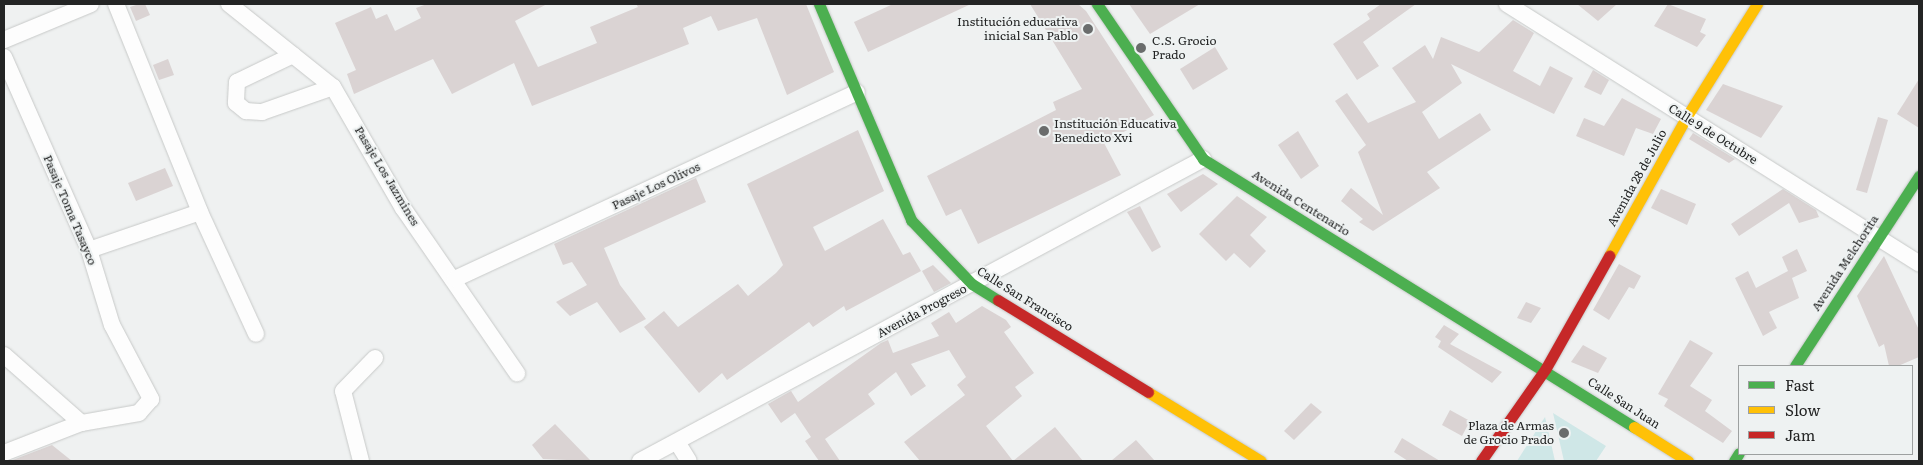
<!DOCTYPE html>
<meta charset="utf-8">
<style>
body{margin:0}
#map{position:relative;width:1923px;height:465px;overflow:hidden;background:#eff1f1;font-family:Literata,serif}
div>[style]{position:absolute}
[style*='--x']{left:calc(var(--x)*1px);top:calc(var(--y)*1px);width:calc(var(--w)*1px);rotate:calc(var(--a)*1deg)}
.green>*{inset:0;background:#cfe7e7}
.building>*{inset:0;background:#dad3d3}
.roads{filter:drop-shadow(0 0 1px #c7c9c8) drop-shadow(0 0 1px #c7c9c8)}
.street>*{height:16px;margin:-8px;padding:0 8px;transform-origin:8px;border-radius:8px;background:#fdfdfd}
.fast>*{height:11px;margin:-5.5px;padding:0 5.5px;transform-origin:5.5px;border-radius:5.5px;background:#4caf50}
.slow>*{height:11px;margin:-5.5px;padding:0 5.5px;transform-origin:5.5px;border-radius:5.5px;background:#ffc107}
.jam>*{height:11px;margin:-5.5px;padding:0 5.5px;transform-origin:5.5px;border-radius:5.5px;background:#c62828}
.dots>*{width:14px;height:14px;translate:-50% -50%;box-sizing:border-box;border:2px solid #eef2f2;border-radius:50%}
span{translate:-50% -50%;white-space:nowrap;text-align:center;line-height:1.15;-webkit-text-stroke:4px #eef2f2;paint-order:stroke}
.poi-label{font-size:12px;color:#232424}
.right{translate:-100% -50%;text-align:right}
.left{translate:0 -50%;text-align:left}
.street-label{font-size:12px;color:#232424}
.frame{position:absolute;inset:0;border:5px solid #232424;pointer-events:none}
.legend{position:absolute;left:1738px;top:365px;width:175px;height:90px;box-sizing:border-box;background:#eef2f2;border:1px solid #9da0a0;margin:0;padding:6px 9px;list-style:none;font-size:15px;color:#232424}
.legend li{display:flex;align-items:center;gap:10px;height:25px}
.legend b{width:25px;border:1px solid #9da0a0}
</style>
<div id="map">
<div class="green">
<div style="clip-path:polygon(1553px 413px,1606px 446px,1596px 461px,1564px 461px)"></div>
<div style="clip-path:polygon(1545px 417px,1555px 461px,1517px 461px)"></div>
</div>
<div class="building">
<div style="clip-path:polygon(139px 4px,145px 4px,150px 15px,136px 21px,130px 7px)"></div>
<div style="clip-path:polygon(427px 4px,547px 4px,515px 21px,538px 67px,597px 43px,590px 27px,638px 7px,636px 4px,806px 4px,834px 72px,787px 95px,757px 18px,718px 31px,711px 16px,683px 28px,689px 44px,532px 106px,514px 63px,452px 94px,433px 59px,354px 94px,347px 74px,356px 70px,335px 23px,371px 7px,376px 19px,387px 14px,395px 31px,421px 18px,416px 8px)"></div>
<div style="clip-path:polygon(893px 4px,971px 4px,868px 52px,854px 22px)"></div>
<div style="clip-path:polygon(1030px 4px,1078px 4px,1086px 11px,1154px 115px,1104px 143px,1121px 175px,978px 244px,961px 209px,946px 216px,927px 176px,1056px 110px,1053px 102px,1082px 89px)"></div>
<div style="clip-path:polygon(1129px 4px,1200px 4px,1150px 34px)"></div>
<div style="clip-path:polygon(1381px 4px,1416px 4px,1363px 42px,1379px 66px,1357px 80px,1333px 44px,1370px 19px,1367px 14px)"></div>
<div style="clip-path:polygon(1577px 4px,1617px 4px,1598px 21px)"></div>
<div style="clip-path:polygon(1668px 4px,1706px 19px,1700px 32px,1706px 35px,1697px 47px,1654px 26px)"></div>
<div style="clip-path:polygon(1513px 20px,1534px 33px,1513px 71px,1540px 86px,1550px 66px,1573px 78px,1554px 114px,1451px 64px,1462px 83px,1422px 112px,1439px 139px,1480px 113px,1491px 130px,1427px 172px,1440px 188px,1373px 231px,1359px 222px,1363px 219px,1341px 201px,1351px 188px,1383px 215px,1358px 152px,1366px 145px,1335px 101px,1347px 93px,1368px 123px,1416px 102px,1392px 68px,1425px 45px,1433px 59px,1441px 37px,1479px 52px)"></div>
<div style="clip-path:polygon(1215px 47px,1228px 69px,1193px 90px,1180px 69px)"></div>
<div style="clip-path:polygon(168px 59px,174px 75px,159px 80px,153px 65px)"></div>
<div style="clip-path:polygon(1593px 70px,1609px 80px,1601px 95px,1584px 87px)"></div>
<div style="clip-path:polygon(1919px 79px,1919px 128px,1897px 114px)"></div>
<div style="clip-path:polygon(1723px 84px,1783px 106px,1761px 138px,1706px 110px)"></div>
<div style="clip-path:polygon(1622px 98px,1661px 119px,1653px 134px,1636px 128px,1624px 156px,1576px 136px,1584px 118px,1604px 126px)"></div>
<div style="clip-path:polygon(1878px 117px,1888px 120px,1867px 193px,1856px 190px)"></div>
<div style="clip-path:polygon(858px 130px,884px 191px,813px 227px,825px 251px,883px 219px,903px 255px,910px 252px,921px 271px,846px 311px,844px 306px,813px 327px,809px 322px,727px 380px,722px 373px,699px 393px,644px 327px,664px 311px,678px 327px,738px 284px,748px 296px,776px 273px,783px 265px,747px 184px)"></div>
<div style="clip-path:polygon(1298px 131px,1319px 166px,1301px 179px,1278px 145px)"></div>
<div style="clip-path:polygon(1693px 133px,1735px 159px,1729px 163px,1689px 139px)"></div>
<div style="clip-path:polygon(165px 168px,173px 186px,136px 201px,128px 183px)"></div>
<div style="clip-path:polygon(1203px 174px,1218px 184px,1181px 212px,1167px 194px)"></div>
<div style="clip-path:polygon(696px 178px,706px 202px,604px 248px,620px 285px,646px 319px,620px 333px,597px 302px,570px 316px,556px 302px,587px 285px,572px 262px,563px 265px,554px 244px)"></div>
<div style="clip-path:polygon(1661px 189px,1696px 204px,1687px 225px,1651px 208px)"></div>
<div style="clip-path:polygon(1783px 189px,1816px 210px,1819px 217px,1799px 223px,1789px 203px,1739px 236px,1731px 224px)"></div>
<div style="clip-path:polygon(1237px 196px,1267px 217px,1250px 235px,1266px 251px,1250px 268px,1234px 253px,1226px 261px,1199px 234px)"></div>
<div style="clip-path:polygon(1140px 206px,1161px 247px,1152px 252px,1127px 212px)"></div>
<div style="clip-path:polygon(1797px 249px,1807px 271px,1792px 278px,1799px 298px,1769px 312px,1777px 328px,1763px 336px,1735px 278px,1748px 271px,1756px 288px,1788px 271px,1782px 257px)"></div>
<div style="clip-path:polygon(1884px 256px,1919px 330px,1919px 357px,1898px 366px,1889px 366px,1884px 344px,1879px 347px,1857px 296px)"></div>
<div style="clip-path:polygon(1619px 264px,1641px 276px,1634px 289px,1629px 287px,1609px 320px,1593px 310px)"></div>
<div style="clip-path:polygon(933px 265px,951px 283px,934px 292px,922px 271px)"></div>
<div style="clip-path:polygon(1526px 302px,1541px 308px,1531px 323px,1517px 318px)"></div>
<div style="clip-path:polygon(982px 306px,1006px 320px,1011px 327px,1004px 332px,1034px 373px,1015px 387px,1022px 396px,986px 426px,1013px 461px,920px 461px,904px 442px,965px 395px,957px 385px,966px 377px,949px 350px,911px 364px,926px 386px,911px 396px,896px 372px,868px 394px,875px 404px,825px 439px,840px 461px,819px 461px,805px 441px,811px 437px,795px 413px,781px 423px,768px 404px,791px 391px,798px 402px,881px 343px,888px 340px,893px 353px,939px 336px,931px 323px,949px 312px,956px 323px)"></div>
<div style="clip-path:polygon(1444px 325px,1459px 334px,1450px 344px,1502px 372px,1492px 383px,1438px 347px,1441px 341px,1435px 337px)"></div>
<div style="clip-path:polygon(1690px 340px,1713px 353px,1690px 386px,1712px 400px,1705px 411px,1732px 431px,1723px 443px,1664px 406px,1668px 399px,1658px 394px)"></div>
<div style="clip-path:polygon(1583px 345px,1607px 358px,1598px 373px,1571px 362px)"></div>
<div style="clip-path:polygon(1311px 403px,1322px 412px,1294px 440px,1284px 431px)"></div>
<div style="clip-path:polygon(1450px 410px,1470px 421px,1462px 436px,1442px 425px)"></div>
<div style="clip-path:polygon(555px 424px,591px 461px,543px 459px,532px 445px)"></div>
<div style="clip-path:polygon(1055px 427px,1083px 461px,1013px 461px)"></div>
<div style="clip-path:polygon(1402px 438px,1440px 461px,1408px 461px,1394px 452px)"></div>
<div style="clip-path:polygon(1136px 440px,1155px 461px,1111px 461px)"></div>
<div style="clip-path:polygon(52px 445px,72px 461px,10px 461px)"></div>
</div>
<div class="roads">
<div class="street">
<div style="--x:116;--y:4;--w:224;--a:68"></div>
<div style="--x:200;--y:212;--w:134;--a:65.3"></div>
<div style="--x:229;--y:4;--w:133;--a:38.6"></div>
<div style="--x:333;--y:87;--w:140;--a:60"></div>
<div style="--x:403;--y:208;--w:201;--a:55.4"></div>
<div style="--x:1507;--y:4;--w:487;--a:32.2"></div>
<div style="--x:4;--y:40;--w:94;--a:-22.5"></div>
<div style="--x:293;--y:55;--w:62;--a:154.3"></div>
<div style="--x:237;--y:82;--w:21;--a:93"></div>
<div style="--x:236;--y:103;--w:13;--a:39"></div>
<div style="--x:246;--y:111;--w:16;--a:4"></div>
<div style="--x:262;--y:112;--w:75;--a:-19.4"></div>
<div style="--x:4;--y:57;--w:211;--a:66.2"></div>
<div style="--x:89;--y:250;--w:78;--a:73"></div>
<div style="--x:112;--y:325;--w:84;--a:62.2"></div>
<div style="--x:151;--y:399;--w:18;--a:131"></div>
<div style="--x:139;--y:413;--w:59;--a:170.2"></div>
<div style="--x:81;--y:423;--w:83;--a:158.7"></div>
<div style="--x:89;--y:250;--w:117;--a:-18.9"></div>
<div style="--x:455;--y:279;--w:443;--a:-24.9"></div>
<div style="--x:4;--y:355;--w:103;--a:41.4"></div>
<div style="--x:677;--y:442;--w:22;--a:58"></div>
<div style="--x:361;--y:461;--w:72;--a:-104.4"></div>
<div style="--x:343;--y:391;--w:46;--a:-45.9"></div>
<div style="--x:640;--y:461;--w:639;--a:-28.21"></div>
</div>
<div class="fast">
<div style="--x:819;--y:4;--w:235;--a:66.9"></div>
<div style="--x:911;--y:220;--w:88;--a:46.4"></div>
<div style="--x:972;--y:284;--w:31;--a:32"></div>
<div style="--x:1097;--y:4;--w:188;--a:55.6"></div>
<div style="--x:1203;--y:159;--w:508;--a:31.87"></div>
<div style="--x:1795;--y:366;--w:227;--a:-56.9"></div>
<div style="--x:1734;--y:461;--w:9;--a:-58"></div>
</div>
<div class="slow">
<div style="--x:1609;--y:256;--w:160;--a:-60.9"></div>
<div style="--x:1687;--y:116;--w:132;--a:-58"></div>
<div style="--x:1148;--y:392;--w:132;--a:31.4"></div>
<div style="--x:1634;--y:427;--w:64;--a:32.2"></div>
</div>
<div class="jam">
<div style="--x:998;--y:300;--w:176;--a:31.5"></div>
<div style="--x:1481;--y:461;--w:113;--a:-55"></div>
<div style="--x:1546;--y:368;--w:129;--a:-60.6"></div>
</div>
</div>
<div class="dots">
<div style="left:1088px;top:29px;background:#6a6c6c"></div>
<div style="left:1141px;top:48px;background:#6a6c6c"></div>
<div style="left:1044px;top:131px;background:#6a6c6c"></div>
<div style="left:1564px;top:433px;background:#6a6c6c"></div>
</div>
<div class="poi-label">
<span class="right" style="left:1078px;top:29px">Institución educativa<br>inicial San Pablo</span>
<span class="left" style="left:1152px;top:48px">C.S. Grocio<br>Prado</span>
<span class="left" style="left:1054px;top:131px">Institución Educativa<br>Benedicto Xvi</span>
<span class="right" style="left:1554px;top:433px">Plaza de Armas<br>de Grocio Prado</span>
</div>
<div class="street-label">
<span style="left:1713px;top:134px;rotate:32deg">Calle 9 de Octubre</span>
<span style="left:387px;top:176px;rotate:59deg">Pasaje Los Jazmines</span>
<span style="left:1637px;top:178px;rotate:-61deg">Avenida 28 de Julio</span>
<span style="left:656px;top:186px;rotate:-25deg">Pasaje Los Olivos</span>
<span style="left:1301px;top:203px;rotate:32deg">Avenida Centenario</span>
<span style="left:70px;top:210px;rotate:67deg">Pasaje Toma Tasayco</span>
<span style="left:1845px;top:263px;rotate:-57deg">Avenida Melchorita</span>
<span style="left:1025px;top:299px;rotate:32deg">Calle San Francisco</span>
<span style="left:922px;top:311px;rotate:-28deg">Avenida Progreso</span>
<span style="left:1624px;top:403px;rotate:33deg">Calle San Juan</span>
</div>
<div class="frame"></div>
<ul class="legend">
<li><b style="height:6px;background:#4caf50"></b>Fast</li>
<li><b style="height:6px;background:#ffc107"></b>Slow</li>
<li><b style="height:6px;background:#c62828"></b>Jam</li>
</ul>
</div>
